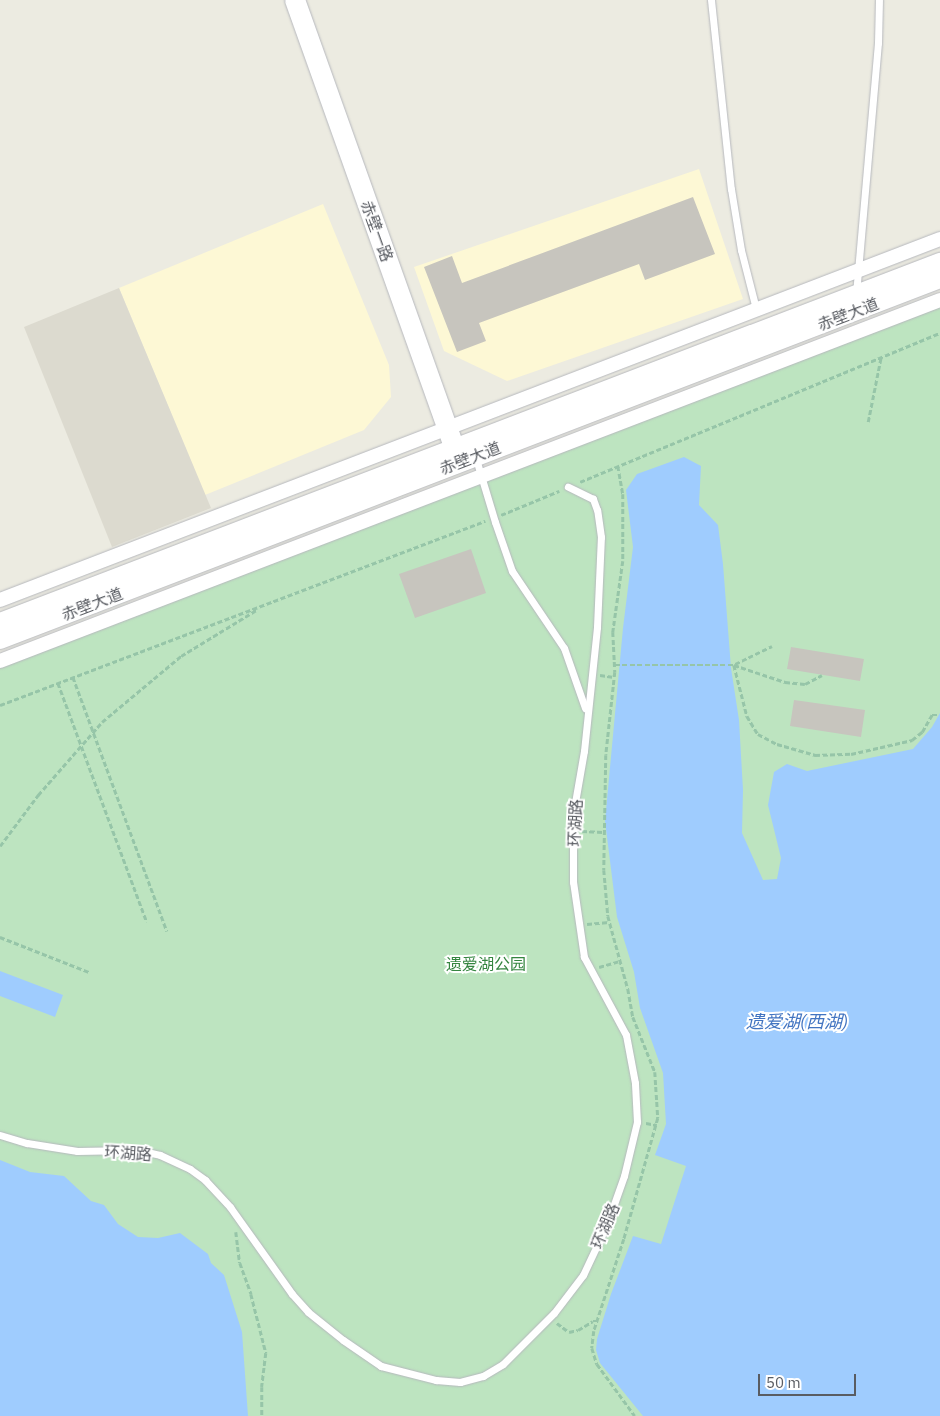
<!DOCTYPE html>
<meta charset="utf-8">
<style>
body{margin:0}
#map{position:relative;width:940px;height:1416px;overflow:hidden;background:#ecebe1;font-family:"IBM Plex Sans","Noto Sans SC",sans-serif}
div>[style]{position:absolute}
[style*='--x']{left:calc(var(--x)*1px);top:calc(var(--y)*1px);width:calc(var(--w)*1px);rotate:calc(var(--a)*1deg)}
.commercial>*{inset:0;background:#fdf8d5}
.education>*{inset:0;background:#dcdacf}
.green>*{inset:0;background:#bde4c0}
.water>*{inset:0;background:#9fccfe}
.building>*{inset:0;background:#c7c5be}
.path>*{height:2.5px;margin-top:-1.25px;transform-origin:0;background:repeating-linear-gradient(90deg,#96c5a8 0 5px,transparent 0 7.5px)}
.roads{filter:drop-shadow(0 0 1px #b6b8bd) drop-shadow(0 0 1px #b6b8bd)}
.lane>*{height:7px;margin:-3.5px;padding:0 3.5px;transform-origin:3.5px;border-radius:3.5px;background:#fff}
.street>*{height:14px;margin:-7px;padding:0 7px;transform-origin:7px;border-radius:7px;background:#fff}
.secondary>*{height:20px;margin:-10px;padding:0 10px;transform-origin:10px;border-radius:10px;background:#fff}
span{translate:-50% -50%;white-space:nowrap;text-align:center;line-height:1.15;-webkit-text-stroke:4px #fff;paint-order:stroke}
.street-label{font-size:16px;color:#595c62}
.park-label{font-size:16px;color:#358540}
.water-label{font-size:18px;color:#4274c1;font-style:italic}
.scale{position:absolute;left:758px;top:1374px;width:98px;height:22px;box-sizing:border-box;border:2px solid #595c62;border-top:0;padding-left:6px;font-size:15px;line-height:18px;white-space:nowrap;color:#595c62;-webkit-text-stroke:4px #fff;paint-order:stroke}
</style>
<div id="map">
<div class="commercial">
<div style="clip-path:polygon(699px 169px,743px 299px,507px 381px,444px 351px,414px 267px)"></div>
<div style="clip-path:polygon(323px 204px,389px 365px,391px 397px,364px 430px,205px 495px,119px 288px)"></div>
</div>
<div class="education">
<div style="clip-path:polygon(119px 288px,211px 508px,112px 547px,24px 327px)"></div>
</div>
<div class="green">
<div style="clip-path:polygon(940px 305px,940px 1416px,0 1416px,0 666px)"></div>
</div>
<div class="water">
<div style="clip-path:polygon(684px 457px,701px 466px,699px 505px,718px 525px,723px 564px,731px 668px,739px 720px,743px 790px,742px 833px,763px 880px,777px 879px,781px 858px,768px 805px,774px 772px,787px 764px,807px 771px,913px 749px,932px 727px,940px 713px,940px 1416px,643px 1416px,600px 1363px,596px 1350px,597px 1339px,611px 1294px,633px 1236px,661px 1244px,686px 1166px,655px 1155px,666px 1124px,663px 1073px,640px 1008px,634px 972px,617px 917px,605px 821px,623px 628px,633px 547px,626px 490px,637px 474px)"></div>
<div style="clip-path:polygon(0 971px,63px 995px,55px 1017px,0 996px)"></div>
<div style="clip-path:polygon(0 1160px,30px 1172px,64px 1176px,91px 1201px,104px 1205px,118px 1224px,138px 1237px,158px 1238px,180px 1233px,208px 1254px,211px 1263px,224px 1275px,242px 1332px,248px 1416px,0 1416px)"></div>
</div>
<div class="building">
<div style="clip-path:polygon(693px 197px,715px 254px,645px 280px,639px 264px,479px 323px,486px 341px,457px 352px,424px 267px,452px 256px,462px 283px)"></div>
<div style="clip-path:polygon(471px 549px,486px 593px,415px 618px,399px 574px)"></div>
<div style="clip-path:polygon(791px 647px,864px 659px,860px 681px,787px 669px)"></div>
<div style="clip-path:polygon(794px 700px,865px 710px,861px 737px,790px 726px)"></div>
</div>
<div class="path">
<div style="--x:868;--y:422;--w:66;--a:-78.7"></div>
<div style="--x:618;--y:466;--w:28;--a:80"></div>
<div style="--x:623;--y:494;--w:67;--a:90"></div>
<div style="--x:623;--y:561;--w:72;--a:98"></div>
<div style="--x:613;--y:632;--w:40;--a:87.1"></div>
<div style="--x:615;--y:672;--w:83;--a:96.2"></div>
<div style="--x:606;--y:755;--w:115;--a:91"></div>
<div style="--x:604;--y:870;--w:46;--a:85"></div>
<div style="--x:608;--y:916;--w:76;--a:74.7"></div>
<div style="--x:628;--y:989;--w:28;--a:80"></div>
<div style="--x:633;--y:1017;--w:59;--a:68.2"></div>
<div style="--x:655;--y:1072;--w:46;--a:86.3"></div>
<div style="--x:658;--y:1118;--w:126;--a:105.7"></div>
<div style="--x:624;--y:1239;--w:97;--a:108.1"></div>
<div style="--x:594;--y:1331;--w:17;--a:97"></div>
<div style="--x:592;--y:1348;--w:17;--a:73"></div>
<div style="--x:597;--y:1364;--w:64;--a:53.8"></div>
<div style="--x:580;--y:482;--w:390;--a:-22.5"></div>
<div style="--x:501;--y:515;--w:63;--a:-22.5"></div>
<div style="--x:735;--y:664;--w:41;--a:-25.9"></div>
<div style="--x:615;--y:665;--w:119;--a:0"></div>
<div style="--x:734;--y:665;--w:54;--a:18.4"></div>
<div style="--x:785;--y:682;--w:20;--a:6"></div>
<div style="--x:805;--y:684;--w:19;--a:-28"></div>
<div style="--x:734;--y:665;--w:53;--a:75.7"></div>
<div style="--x:747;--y:716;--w:21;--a:59"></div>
<div style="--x:758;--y:734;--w:21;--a:28"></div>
<div style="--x:777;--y:744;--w:40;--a:16"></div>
<div style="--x:815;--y:755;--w:36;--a:-2"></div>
<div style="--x:851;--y:754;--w:63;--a:-12.9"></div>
<div style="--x:912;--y:740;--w:13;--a:-39"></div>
<div style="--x:922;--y:732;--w:20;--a:-60"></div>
<div style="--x:932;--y:715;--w:8;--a:0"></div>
<div style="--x:600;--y:675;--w:14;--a:8"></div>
<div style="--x:73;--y:677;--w:271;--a:69.7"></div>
<div style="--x:58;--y:683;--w:255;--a:69.6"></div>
<div style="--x:0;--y:705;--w:519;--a:-20.78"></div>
<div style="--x:582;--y:831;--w:21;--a:3"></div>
<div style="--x:0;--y:846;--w:64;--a:-53.3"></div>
<div style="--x:38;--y:795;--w:97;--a:-48.8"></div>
<div style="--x:102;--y:722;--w:103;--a:-39.9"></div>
<div style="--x:181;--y:656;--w:90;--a:-31.4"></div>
<div style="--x:587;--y:924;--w:22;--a:-5"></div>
<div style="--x:0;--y:937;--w:96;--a:21.5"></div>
<div style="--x:599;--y:967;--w:22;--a:-16"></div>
<div style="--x:646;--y:1123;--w:11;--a:10"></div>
<div style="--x:236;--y:1232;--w:31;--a:83"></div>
<div style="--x:240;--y:1263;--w:33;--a:70"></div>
<div style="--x:251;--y:1294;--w:61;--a:75.7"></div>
<div style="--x:266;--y:1353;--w:34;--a:97"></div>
<div style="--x:262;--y:1387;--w:29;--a:90"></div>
<div style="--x:557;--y:1323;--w:15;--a:37"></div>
<div style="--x:569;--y:1332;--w:9;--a:-13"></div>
<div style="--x:578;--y:1330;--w:17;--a:-31"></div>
<div style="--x:593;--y:1321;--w:4;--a:0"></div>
</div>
<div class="roads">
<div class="lane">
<div style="--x:711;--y:0;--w:190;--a:84"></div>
<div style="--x:731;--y:189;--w:62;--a:80.7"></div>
<div style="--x:741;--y:250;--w:61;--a:75.7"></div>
<div style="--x:856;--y:294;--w:252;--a:-85"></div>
<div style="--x:878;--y:43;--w:43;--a:-88.7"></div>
<div style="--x:476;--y:459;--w:66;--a:73.2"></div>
<div style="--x:495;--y:522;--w:52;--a:70.9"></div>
<div style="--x:512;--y:571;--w:93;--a:56"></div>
<div style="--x:564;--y:648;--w:64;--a:70.7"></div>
<div style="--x:0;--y:1135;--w:28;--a:17"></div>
<div style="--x:27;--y:1143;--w:51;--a:9.1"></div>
<div style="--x:77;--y:1151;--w:55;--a:-1"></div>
<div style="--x:132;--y:1150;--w:15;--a:8"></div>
<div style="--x:147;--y:1152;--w:13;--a:13"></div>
<div style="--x:160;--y:1155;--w:33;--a:25"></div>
<div style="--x:190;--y:1169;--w:19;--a:36"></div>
<div style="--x:205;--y:1180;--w:37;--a:47"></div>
<div style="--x:230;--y:1207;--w:107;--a:54.5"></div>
<div style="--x:292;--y:1294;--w:24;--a:48"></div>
<div style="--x:308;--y:1312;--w:45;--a:38.7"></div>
<div style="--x:343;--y:1340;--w:46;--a:34.4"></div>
<div style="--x:381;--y:1366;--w:57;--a:14.3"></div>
<div style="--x:436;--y:1380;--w:24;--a:5"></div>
<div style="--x:460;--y:1382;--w:24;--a:-15"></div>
<div style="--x:483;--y:1376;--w:23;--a:-31"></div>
<div style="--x:503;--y:1364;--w:72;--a:-45"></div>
<div style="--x:554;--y:1313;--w:48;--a:-52.7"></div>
<div style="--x:583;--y:1275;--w:56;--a:-64.8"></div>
<div style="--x:607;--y:1224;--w:51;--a:-70.5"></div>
<div style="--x:624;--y:1176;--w:56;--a:-76.5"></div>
<div style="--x:637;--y:1122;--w:39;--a:-93"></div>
<div style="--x:635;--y:1083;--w:49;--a:-100.6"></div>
<div style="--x:626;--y:1035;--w:89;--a:-118.3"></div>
<div style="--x:584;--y:957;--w:76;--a:-98.3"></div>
<div style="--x:573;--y:882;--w:68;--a:-90"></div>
<div style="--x:573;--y:814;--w:64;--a:-80.1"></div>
<div style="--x:584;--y:751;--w:125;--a:-84"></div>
<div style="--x:597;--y:627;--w:90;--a:-87.5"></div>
<div style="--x:601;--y:537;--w:27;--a:-98"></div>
<div style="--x:597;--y:510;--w:12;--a:-110"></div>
<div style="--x:593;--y:499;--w:28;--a:-154"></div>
</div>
<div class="street">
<div style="--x:0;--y:600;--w:1007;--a:-21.01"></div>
<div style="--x:0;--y:661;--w:1007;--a:-21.01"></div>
</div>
<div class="secondary">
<div style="--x:295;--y:0;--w:488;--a:70.4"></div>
<div style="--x:0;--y:623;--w:1007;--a:-20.96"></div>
<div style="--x:0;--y:639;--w:1007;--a:-21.01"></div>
</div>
</div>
<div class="street-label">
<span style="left:377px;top:231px;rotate:70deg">赤壁一路</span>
<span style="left:848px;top:314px;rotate:-21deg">赤壁大道</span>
<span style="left:470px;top:458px;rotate:-21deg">赤壁大道</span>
<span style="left:92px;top:604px;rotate:-21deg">赤壁大道</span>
<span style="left:575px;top:823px;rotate:-87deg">环湖路</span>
<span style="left:128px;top:1153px;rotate:4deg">环湖路</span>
<span style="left:605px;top:1226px;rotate:-67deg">环湖路</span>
</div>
<div class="park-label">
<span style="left:486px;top:964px">遗爱湖公园</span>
</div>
<div class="water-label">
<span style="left:797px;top:1022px">遗爱湖(西湖)</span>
</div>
<div class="scale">50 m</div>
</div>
